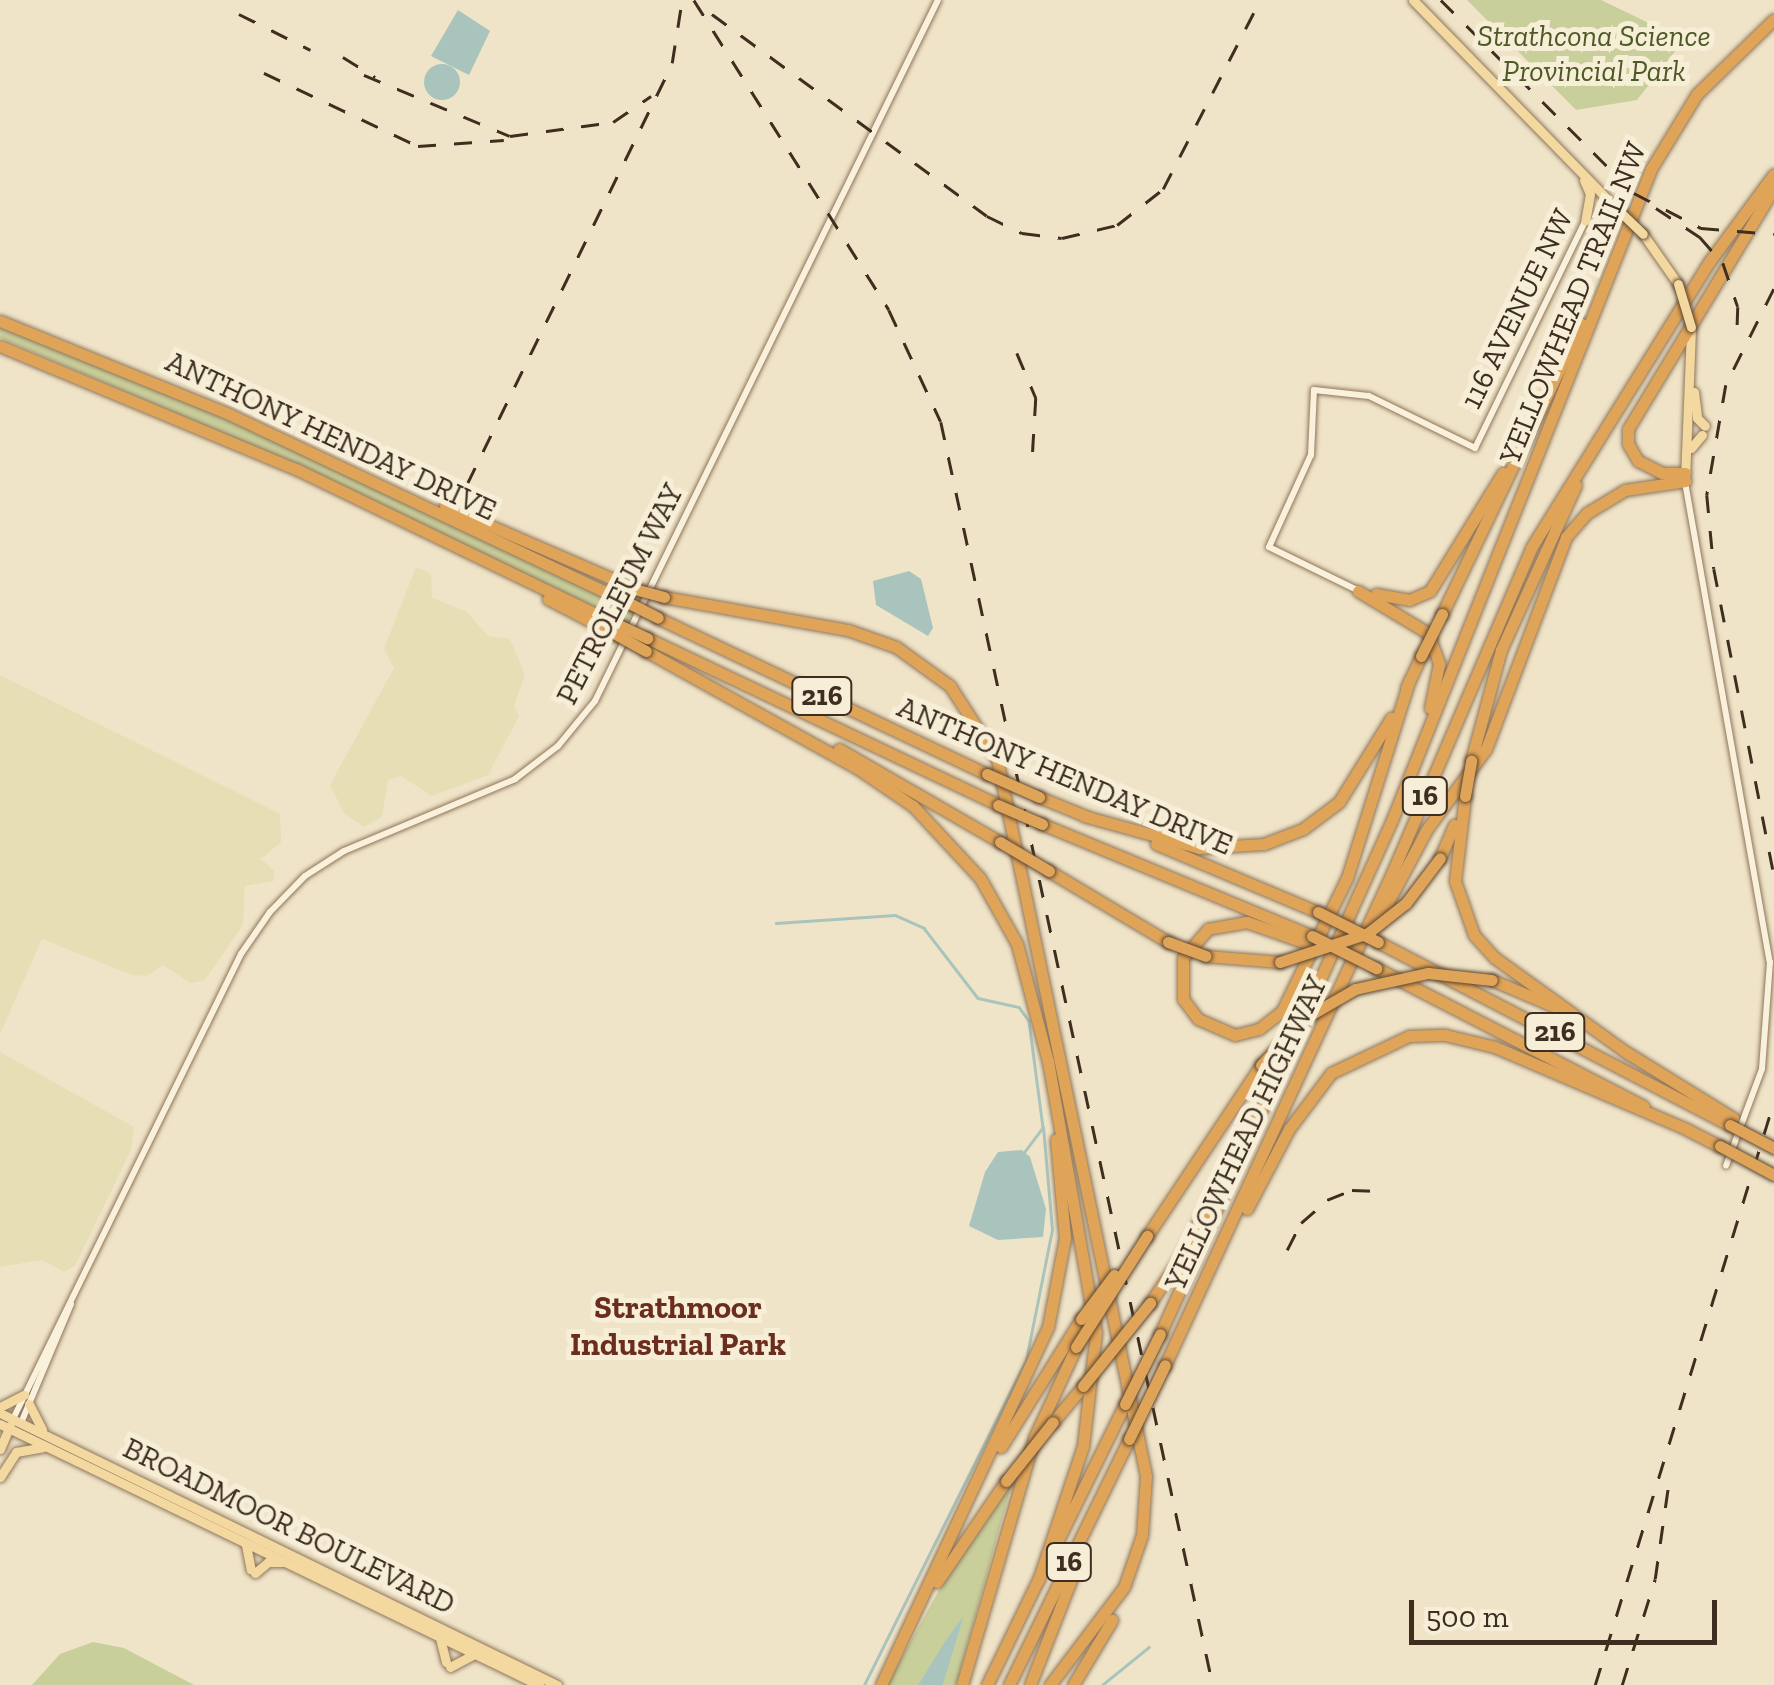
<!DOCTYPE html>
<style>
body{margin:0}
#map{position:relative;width:1774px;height:1685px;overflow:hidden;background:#f0e4c8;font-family:"Zilla Slab",serif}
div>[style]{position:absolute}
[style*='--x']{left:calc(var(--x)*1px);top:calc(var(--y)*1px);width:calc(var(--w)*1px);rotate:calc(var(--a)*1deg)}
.farmland>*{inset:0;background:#e6deb5}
.green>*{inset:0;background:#c9cf9b}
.water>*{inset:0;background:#a9c4bc}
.round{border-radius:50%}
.stream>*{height:2.5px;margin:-1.25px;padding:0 1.25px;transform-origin:1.25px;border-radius:1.25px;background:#a9c4bc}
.roads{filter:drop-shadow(0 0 2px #8d765c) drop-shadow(0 0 2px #8d765c)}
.minor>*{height:6px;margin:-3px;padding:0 3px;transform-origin:3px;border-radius:3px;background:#faf1dc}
.major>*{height:9px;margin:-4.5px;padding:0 4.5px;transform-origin:4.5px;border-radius:4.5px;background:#f3d9a0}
.highway>*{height:11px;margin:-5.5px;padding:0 5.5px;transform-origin:5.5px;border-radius:5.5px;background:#e0a458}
.rail>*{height:2.5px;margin-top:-1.25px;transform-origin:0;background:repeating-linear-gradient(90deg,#3d2e20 0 18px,transparent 0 36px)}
.bridges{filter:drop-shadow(0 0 2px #5b4430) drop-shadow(0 0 2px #5b4430)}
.major-bridge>*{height:9px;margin:-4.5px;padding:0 4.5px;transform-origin:4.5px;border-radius:4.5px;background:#f3d9a0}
.highway-bridge>*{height:11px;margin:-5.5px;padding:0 5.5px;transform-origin:5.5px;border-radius:5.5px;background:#e0a458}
span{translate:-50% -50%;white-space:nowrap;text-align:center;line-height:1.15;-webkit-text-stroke:10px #f7eed8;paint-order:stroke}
.shield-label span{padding:2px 8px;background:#f7eed8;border:2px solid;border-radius:8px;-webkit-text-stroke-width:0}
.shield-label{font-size:28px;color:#3d2e20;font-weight:700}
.park-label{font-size:30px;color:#4d5a26;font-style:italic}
.street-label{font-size:30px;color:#3d2e20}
.neighbourhood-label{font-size:32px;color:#6b2e1e;font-weight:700}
.scale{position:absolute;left:1409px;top:1600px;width:308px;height:45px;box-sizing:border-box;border:5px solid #3d2e20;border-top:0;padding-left:12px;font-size:30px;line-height:35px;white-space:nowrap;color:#3d2e20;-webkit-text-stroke:8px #f7eed8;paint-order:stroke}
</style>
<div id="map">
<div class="farmland">
<div style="clip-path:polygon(416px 567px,431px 574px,432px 598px,467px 612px,488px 636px,510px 639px,525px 675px,514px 705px,519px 716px,488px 775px,432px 796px,401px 776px,388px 780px,382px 817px,364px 827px,344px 813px,330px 785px,394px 668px,384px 649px)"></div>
<div style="clip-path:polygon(0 675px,280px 814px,281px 842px,261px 859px,274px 871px,274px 881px,245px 886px,243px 925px,205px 980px,191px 983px,163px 965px,147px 976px,132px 975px,42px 939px,0 1034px)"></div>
<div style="clip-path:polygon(0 1052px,134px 1127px,131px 1150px,75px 1266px,64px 1272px,42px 1260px,0 1267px)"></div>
</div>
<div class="green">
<div style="clip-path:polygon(1467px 0,1601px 0,1684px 40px,1637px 100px,1576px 110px)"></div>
<div style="clip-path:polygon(0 324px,272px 437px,633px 610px,627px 623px,300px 466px,0 338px)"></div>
<div style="clip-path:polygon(1013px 1480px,956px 1685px,943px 1685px,963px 1617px,918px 1685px,887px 1685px,968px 1537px)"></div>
<div style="clip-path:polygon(93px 1642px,124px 1648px,194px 1685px,32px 1685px,60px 1654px)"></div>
</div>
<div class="water">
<div style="clip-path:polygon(458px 10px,490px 31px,469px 75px,431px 56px)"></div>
<div class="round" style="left:424px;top:64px;width:36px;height:36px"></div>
<div style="clip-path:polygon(909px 571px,921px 579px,933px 628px,928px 636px,876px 605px,873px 581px)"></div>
<div style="clip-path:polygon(998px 1152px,1022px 1150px,1030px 1157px,1046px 1209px,1043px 1237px,998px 1240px,969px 1226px,985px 1172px)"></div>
<div style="clip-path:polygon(964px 1615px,943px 1685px,918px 1685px,944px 1643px)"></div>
</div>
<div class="stream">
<div style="--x:776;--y:923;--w:119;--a:-3.8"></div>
<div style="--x:895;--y:915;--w:32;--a:24"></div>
<div style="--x:924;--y:928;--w:88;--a:52.4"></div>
<div style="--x:978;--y:998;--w:42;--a:12.4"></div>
<div style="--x:1019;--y:1007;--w:17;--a:54"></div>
<div style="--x:1029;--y:1021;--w:108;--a:82.5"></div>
<div style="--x:1043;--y:1128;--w:30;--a:127"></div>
<div style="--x:864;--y:1685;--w:363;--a:-63.5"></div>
<div style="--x:1026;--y:1360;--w:133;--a:-78.7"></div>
<div style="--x:1052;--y:1230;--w:102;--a:-95"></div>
<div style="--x:1102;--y:1685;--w:60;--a:-39"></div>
</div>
<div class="roads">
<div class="minor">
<div style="--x:1685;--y:482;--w:487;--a:80"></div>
<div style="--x:1770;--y:962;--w:107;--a:94.3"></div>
<div style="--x:1762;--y:1069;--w:103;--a:110.4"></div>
<div style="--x:1357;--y:590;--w:98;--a:-154"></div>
<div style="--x:1269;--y:547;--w:101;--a:-65.5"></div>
<div style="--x:1311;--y:455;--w:65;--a:-87.4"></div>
<div style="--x:1314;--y:390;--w:55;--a:6.2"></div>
<div style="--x:1369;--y:396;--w:118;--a:26.1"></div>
<div style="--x:1475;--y:448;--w:254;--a:-64.1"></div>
<div style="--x:13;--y:1419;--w:518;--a:-63.88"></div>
<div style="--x:241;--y:954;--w:51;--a:-55.4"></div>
<div style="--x:270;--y:912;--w:50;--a:-45.8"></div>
<div style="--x:305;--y:876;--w:46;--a:-32.7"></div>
<div style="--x:344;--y:851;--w:186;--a:-22.8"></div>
<div style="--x:515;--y:779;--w:54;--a:-37.5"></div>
<div style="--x:558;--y:746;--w:58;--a:-50.6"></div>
<div style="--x:595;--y:701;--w:780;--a:-63.93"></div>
<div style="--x:21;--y:1423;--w:129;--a:-67.2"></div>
</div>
<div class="major">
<div style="--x:1413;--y:0;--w:288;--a:45.7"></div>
<div style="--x:1584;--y:180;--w:15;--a:67"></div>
<div style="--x:1590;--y:194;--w:27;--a:100"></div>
<div style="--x:1643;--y:234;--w:61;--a:55"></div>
<div style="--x:1694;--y:392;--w:26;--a:83"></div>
<div style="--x:1697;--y:418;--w:11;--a:45"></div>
<div style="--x:1691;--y:448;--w:17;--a:-50"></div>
<div style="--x:1685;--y:479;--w:152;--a:-87.7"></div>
<div style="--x:29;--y:1404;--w:29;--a:63"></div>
<div style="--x:0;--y:1407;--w:27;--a:-27"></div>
<div style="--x:0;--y:1413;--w:620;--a:26.03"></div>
<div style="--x:0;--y:1424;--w:599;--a:25.84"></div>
<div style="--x:0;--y:1449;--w:25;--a:-67"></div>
<div style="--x:0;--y:1477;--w:30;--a:-57"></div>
<div style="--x:16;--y:1452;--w:27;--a:-10"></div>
<div style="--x:246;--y:1545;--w:25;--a:79"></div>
<div style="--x:255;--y:1573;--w:17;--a:-40"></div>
<div style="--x:268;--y:1562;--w:15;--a:0"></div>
<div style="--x:440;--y:1638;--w:25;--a:76"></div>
<div style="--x:450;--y:1667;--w:26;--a:-28"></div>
</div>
<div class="highway">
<div style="--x:0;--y:321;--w:249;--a:22.1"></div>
<div style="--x:231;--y:415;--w:442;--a:25.3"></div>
<div style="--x:0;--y:346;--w:321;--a:22.6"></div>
<div style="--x:296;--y:469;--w:361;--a:25.8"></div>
<div style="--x:1685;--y:473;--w:23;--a:180"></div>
<div style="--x:1662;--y:473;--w:27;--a:-153"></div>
<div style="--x:1638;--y:461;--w:20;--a:-120"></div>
<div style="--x:1628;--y:444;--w:15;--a:-90"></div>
<div style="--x:1628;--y:429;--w:282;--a:-58.8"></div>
<div style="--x:445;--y:506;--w:210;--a:23.5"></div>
<div style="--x:1358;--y:591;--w:82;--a:31"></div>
<div style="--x:1428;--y:633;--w:33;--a:70"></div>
<div style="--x:1439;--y:664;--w:45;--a:101.6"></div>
<div style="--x:1376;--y:594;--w:34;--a:10"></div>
<div style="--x:1409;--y:600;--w:23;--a:-23"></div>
<div style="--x:1430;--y:591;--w:139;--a:-58.3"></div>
<div style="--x:664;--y:597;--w:187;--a:10.2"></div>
<div style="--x:848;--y:630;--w:51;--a:19.5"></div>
<div style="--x:896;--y:647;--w:67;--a:35.8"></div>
<div style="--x:950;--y:686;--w:87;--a:57.2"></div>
<div style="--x:997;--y:759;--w:732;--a:78.26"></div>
<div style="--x:1146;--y:1476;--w:59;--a:93.9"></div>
<div style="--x:1142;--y:1535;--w:55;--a:109.1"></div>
<div style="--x:1124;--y:1587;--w:123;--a:127.1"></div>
<div style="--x:548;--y:599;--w:78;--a:27.6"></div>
<div style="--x:1442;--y:614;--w:322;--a:-64.4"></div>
<div style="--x:658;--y:618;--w:364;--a:25.4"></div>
<div style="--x:647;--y:638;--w:389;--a:25.4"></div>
<div style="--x:646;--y:651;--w:241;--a:29"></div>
<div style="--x:857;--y:768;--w:68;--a:34.2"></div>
<div style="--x:913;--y:806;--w:98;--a:47.1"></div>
<div style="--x:980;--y:878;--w:76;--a:60.7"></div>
<div style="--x:1017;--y:944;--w:121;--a:75.2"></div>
<div style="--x:1048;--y:1061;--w:275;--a:80"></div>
<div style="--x:1096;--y:1332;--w:115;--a:96.5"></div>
<div style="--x:1083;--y:1446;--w:142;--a:108.4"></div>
<div style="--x:1406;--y:688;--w:35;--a:-65"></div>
<div style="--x:839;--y:749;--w:186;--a:30"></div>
<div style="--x:1471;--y:761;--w:115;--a:-74.9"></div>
<div style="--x:1501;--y:650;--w:181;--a:-65.6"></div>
<div style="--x:1465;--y:796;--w:86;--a:96.7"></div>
<div style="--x:1455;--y:881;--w:57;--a:70.6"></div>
<div style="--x:1474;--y:935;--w:31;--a:48"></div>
<div style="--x:1495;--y:958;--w:166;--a:35.7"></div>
<div style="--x:1039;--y:797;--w:53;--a:22.2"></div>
<div style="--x:1084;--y:816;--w:119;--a:15.5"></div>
<div style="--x:1199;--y:848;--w:65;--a:-3.5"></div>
<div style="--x:1264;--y:844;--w:42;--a:-21"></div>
<div style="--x:1303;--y:829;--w:45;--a:-36.9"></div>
<div style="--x:1339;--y:802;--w:99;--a:-58.2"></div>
<div style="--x:1042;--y:824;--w:292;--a:22.5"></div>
<div style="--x:1156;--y:844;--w:176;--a:22.8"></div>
<div style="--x:1440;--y:858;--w:36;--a:-67"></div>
<div style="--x:1049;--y:871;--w:139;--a:30.8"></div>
<div style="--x:1377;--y:923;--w:106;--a:-62"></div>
<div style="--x:1427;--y:829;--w:99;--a:-53.6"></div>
<div style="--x:1486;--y:749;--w:227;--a:-69.3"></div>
<div style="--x:1566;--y:537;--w:32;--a:-49"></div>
<div style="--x:1587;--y:513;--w:44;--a:-31.2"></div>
<div style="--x:1625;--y:490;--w:61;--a:-8.5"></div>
<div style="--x:1378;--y:942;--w:397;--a:27.5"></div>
<div style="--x:1309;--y:944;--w:66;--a:-160.5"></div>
<div style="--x:1247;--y:922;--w:40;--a:170"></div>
<div style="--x:1208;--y:929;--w:38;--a:131"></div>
<div style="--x:1183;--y:958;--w:41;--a:90"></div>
<div style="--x:1183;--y:999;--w:25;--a:53"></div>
<div style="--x:1198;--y:1019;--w:40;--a:23.4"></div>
<div style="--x:1235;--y:1035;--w:25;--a:-14"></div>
<div style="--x:1259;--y:1029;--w:29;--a:-38"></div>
<div style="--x:1282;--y:1011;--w:148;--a:-64"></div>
<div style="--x:1347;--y:878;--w:207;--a:-72.5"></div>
<div style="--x:1206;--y:956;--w:74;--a:4.6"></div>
<div style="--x:1376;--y:968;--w:301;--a:27.3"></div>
<div style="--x:1492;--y:980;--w:69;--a:22.9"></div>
<div style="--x:1626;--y:1052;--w:126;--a:31.7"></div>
<div style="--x:1686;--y:1129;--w:38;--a:27"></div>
<div style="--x:1247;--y:1209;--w:90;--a:-62.3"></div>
<div style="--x:1289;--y:1129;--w:70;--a:-53.1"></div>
<div style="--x:1331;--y:1073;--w:86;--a:-25.4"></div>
<div style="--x:1409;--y:1036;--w:36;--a:-2"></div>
<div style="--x:1445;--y:1035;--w:51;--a:13.5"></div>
<div style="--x:1495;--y:1047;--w:211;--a:23.2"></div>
<div style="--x:1147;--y:1236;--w:206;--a:-56.3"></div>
<div style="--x:1150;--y:1303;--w:58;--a:-56.3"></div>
<div style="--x:1182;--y:1255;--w:150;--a:-63.4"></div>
<div style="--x:1160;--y:1334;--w:564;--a:-65.71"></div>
<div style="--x:1392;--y:820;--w:701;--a:-68.3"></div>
<div style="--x:1651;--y:169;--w:88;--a:-58.5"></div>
<div style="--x:1697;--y:94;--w:107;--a:-44.2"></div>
<div style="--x:1165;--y:1365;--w:542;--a:-65.23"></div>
<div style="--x:1392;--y:873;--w:353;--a:-66.8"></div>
<div style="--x:1531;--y:548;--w:337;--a:-58.1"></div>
<div style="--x:1709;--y:262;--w:109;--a:-53.5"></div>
<div style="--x:1053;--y:1422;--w:47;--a:-50.2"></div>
<div style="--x:1001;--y:1447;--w:151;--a:-58"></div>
<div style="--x:1055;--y:1546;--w:158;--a:-63.8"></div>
<div style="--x:937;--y:1582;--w:122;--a:-55.7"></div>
<div style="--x:881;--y:1685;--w:395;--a:-65"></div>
<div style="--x:1048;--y:1327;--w:91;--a:-79.2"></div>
<div style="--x:1065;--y:1238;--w:99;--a:-95.2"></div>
<div style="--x:962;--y:1685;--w:257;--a:-73.7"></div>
<div style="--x:1034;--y:1438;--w:100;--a:-65.2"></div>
<div style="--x:987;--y:1685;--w:121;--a:-64.1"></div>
<div style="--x:1009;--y:1685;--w:274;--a:-64"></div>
<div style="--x:1030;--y:1685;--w:135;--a:-68.7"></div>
<div style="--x:1073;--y:1685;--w:76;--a:-59"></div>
</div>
</div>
<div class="rail">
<div style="--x:694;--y:0;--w:366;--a:57.8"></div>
<div style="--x:889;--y:310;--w:123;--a:65.1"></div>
<div style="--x:941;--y:422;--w:1292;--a:77.85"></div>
<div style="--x:1441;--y:0;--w:273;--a:45"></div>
<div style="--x:1634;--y:193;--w:76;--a:27.6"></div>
<div style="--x:1701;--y:228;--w:73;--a:4.7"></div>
<div style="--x:239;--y:14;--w:80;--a:26.6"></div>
<div style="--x:712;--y:14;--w:341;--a:36.3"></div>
<div style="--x:987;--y:216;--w:39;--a:26"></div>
<div style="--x:1022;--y:233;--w:40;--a:7.1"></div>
<div style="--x:1062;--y:238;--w:57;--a:-13.3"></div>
<div style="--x:1117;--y:225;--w:58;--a:-38"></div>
<div style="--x:1163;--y:189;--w:212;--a:-62.8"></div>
<div style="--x:343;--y:57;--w:38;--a:32"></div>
<div style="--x:264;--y:73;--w:170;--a:25.4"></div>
<div style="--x:418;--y:146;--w:86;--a:-4"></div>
<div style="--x:364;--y:75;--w:158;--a:22.7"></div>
<div style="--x:510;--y:136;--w:104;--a:-7.7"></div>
<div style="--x:613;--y:122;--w:46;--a:-34.4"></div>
<div style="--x:1656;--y:208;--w:53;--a:33.4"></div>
<div style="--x:1700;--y:237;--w:35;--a:49"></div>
<div style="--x:1723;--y:263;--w:46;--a:71.2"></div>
<div style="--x:1738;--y:307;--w:35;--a:92"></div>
<div style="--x:1774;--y:289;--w:107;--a:116.6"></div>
<div style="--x:1726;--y:385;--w:112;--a:99.8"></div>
<div style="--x:1707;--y:495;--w:74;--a:84.6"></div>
<div style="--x:1714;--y:569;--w:313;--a:78.9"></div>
<div style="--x:1017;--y:353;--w:49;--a:67.1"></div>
<div style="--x:1036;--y:398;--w:67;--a:93.4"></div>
<div style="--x:467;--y:484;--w:468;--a:-64"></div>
<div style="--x:672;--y:63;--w:64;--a:-81"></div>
<div style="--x:1287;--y:1250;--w:30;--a:-63"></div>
<div style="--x:1301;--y:1223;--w:35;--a:-41"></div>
<div style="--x:1327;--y:1200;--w:27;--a:-22"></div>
<div style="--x:1352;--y:1190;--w:35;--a:2"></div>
<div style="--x:1595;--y:1685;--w:611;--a:-72.96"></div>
<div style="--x:1622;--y:1685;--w:111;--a:-72.7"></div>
<div style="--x:1655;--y:1579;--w:99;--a:-81.9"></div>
</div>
<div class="bridges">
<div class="major-bridge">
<div style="--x:1614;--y:206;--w:40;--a:44"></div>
<div style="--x:1678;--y:284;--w:45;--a:73.2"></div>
</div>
<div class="highway-bridge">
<div style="--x:638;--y:590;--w:27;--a:15"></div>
<div style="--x:631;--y:604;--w:30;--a:27"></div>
<div style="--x:621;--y:626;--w:29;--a:25"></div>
<div style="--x:617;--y:635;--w:33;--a:29"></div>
<div style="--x:1421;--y:656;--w:47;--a:-63.4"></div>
<div style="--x:987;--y:774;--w:57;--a:23.9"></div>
<div style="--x:1465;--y:796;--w:36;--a:-80"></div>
<div style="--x:998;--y:805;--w:48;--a:23.4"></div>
<div style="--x:1000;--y:842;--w:57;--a:30.6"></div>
<div style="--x:1318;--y:912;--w:67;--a:26.6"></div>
<div style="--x:1312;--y:936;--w:72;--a:26.6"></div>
<div style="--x:1168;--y:942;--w:40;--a:20.2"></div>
<div style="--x:1280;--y:962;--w:93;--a:-18.2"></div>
<div style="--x:1368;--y:933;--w:48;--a:-38.3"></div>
<div style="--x:1406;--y:903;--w:56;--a:-52.9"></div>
<div style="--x:1261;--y:1065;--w:64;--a:-46.9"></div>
<div style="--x:1305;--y:1018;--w:58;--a:-30.1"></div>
<div style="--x:1355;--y:989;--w:75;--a:-12.4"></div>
<div style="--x:1428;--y:973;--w:64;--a:6.2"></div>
<div style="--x:1730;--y:1125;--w:50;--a:27.6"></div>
<div style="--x:1720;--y:1146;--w:61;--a:28.2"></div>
<div style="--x:1081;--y:1319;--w:55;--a:-53.1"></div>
<div style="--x:1076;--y:1347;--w:132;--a:-57.4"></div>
<div style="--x:1083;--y:1386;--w:107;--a:-51.1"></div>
<div style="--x:1125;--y:1404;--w:78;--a:-63.4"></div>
<div style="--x:1129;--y:1439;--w:82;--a:-64.1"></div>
<div style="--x:1006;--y:1481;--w:75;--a:-51.5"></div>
</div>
</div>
<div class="shield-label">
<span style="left:822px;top:696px">216</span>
<span style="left:1425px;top:796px">16</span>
<span style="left:1555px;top:1032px">216</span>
<span style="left:1069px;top:1562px">16</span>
</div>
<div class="park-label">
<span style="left:1594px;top:53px">Strathcona Science<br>Provincial Park</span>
</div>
<div class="street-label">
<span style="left:1573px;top:303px;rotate:-68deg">YELLOWHEAD TRAIL NW</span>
<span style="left:1517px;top:309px;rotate:-64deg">116 AVENUE NW</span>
<span style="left:331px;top:436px;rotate:25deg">ANTHONY HENDAY DRIVE</span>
<span style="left:620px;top:594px;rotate:-63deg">PETROLEUM WAY</span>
<span style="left:1065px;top:776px;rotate:23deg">ANTHONY HENDAY DRIVE</span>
<span style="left:1246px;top:1133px;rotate:-65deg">YELLOWHEAD HIGHWAY</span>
<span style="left:289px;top:1526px;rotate:26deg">BROADMOOR BOULEVARD</span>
</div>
<div class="neighbourhood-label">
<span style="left:678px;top:1326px">Strathmoor<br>Industrial Park</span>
</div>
<div class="scale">500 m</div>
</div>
